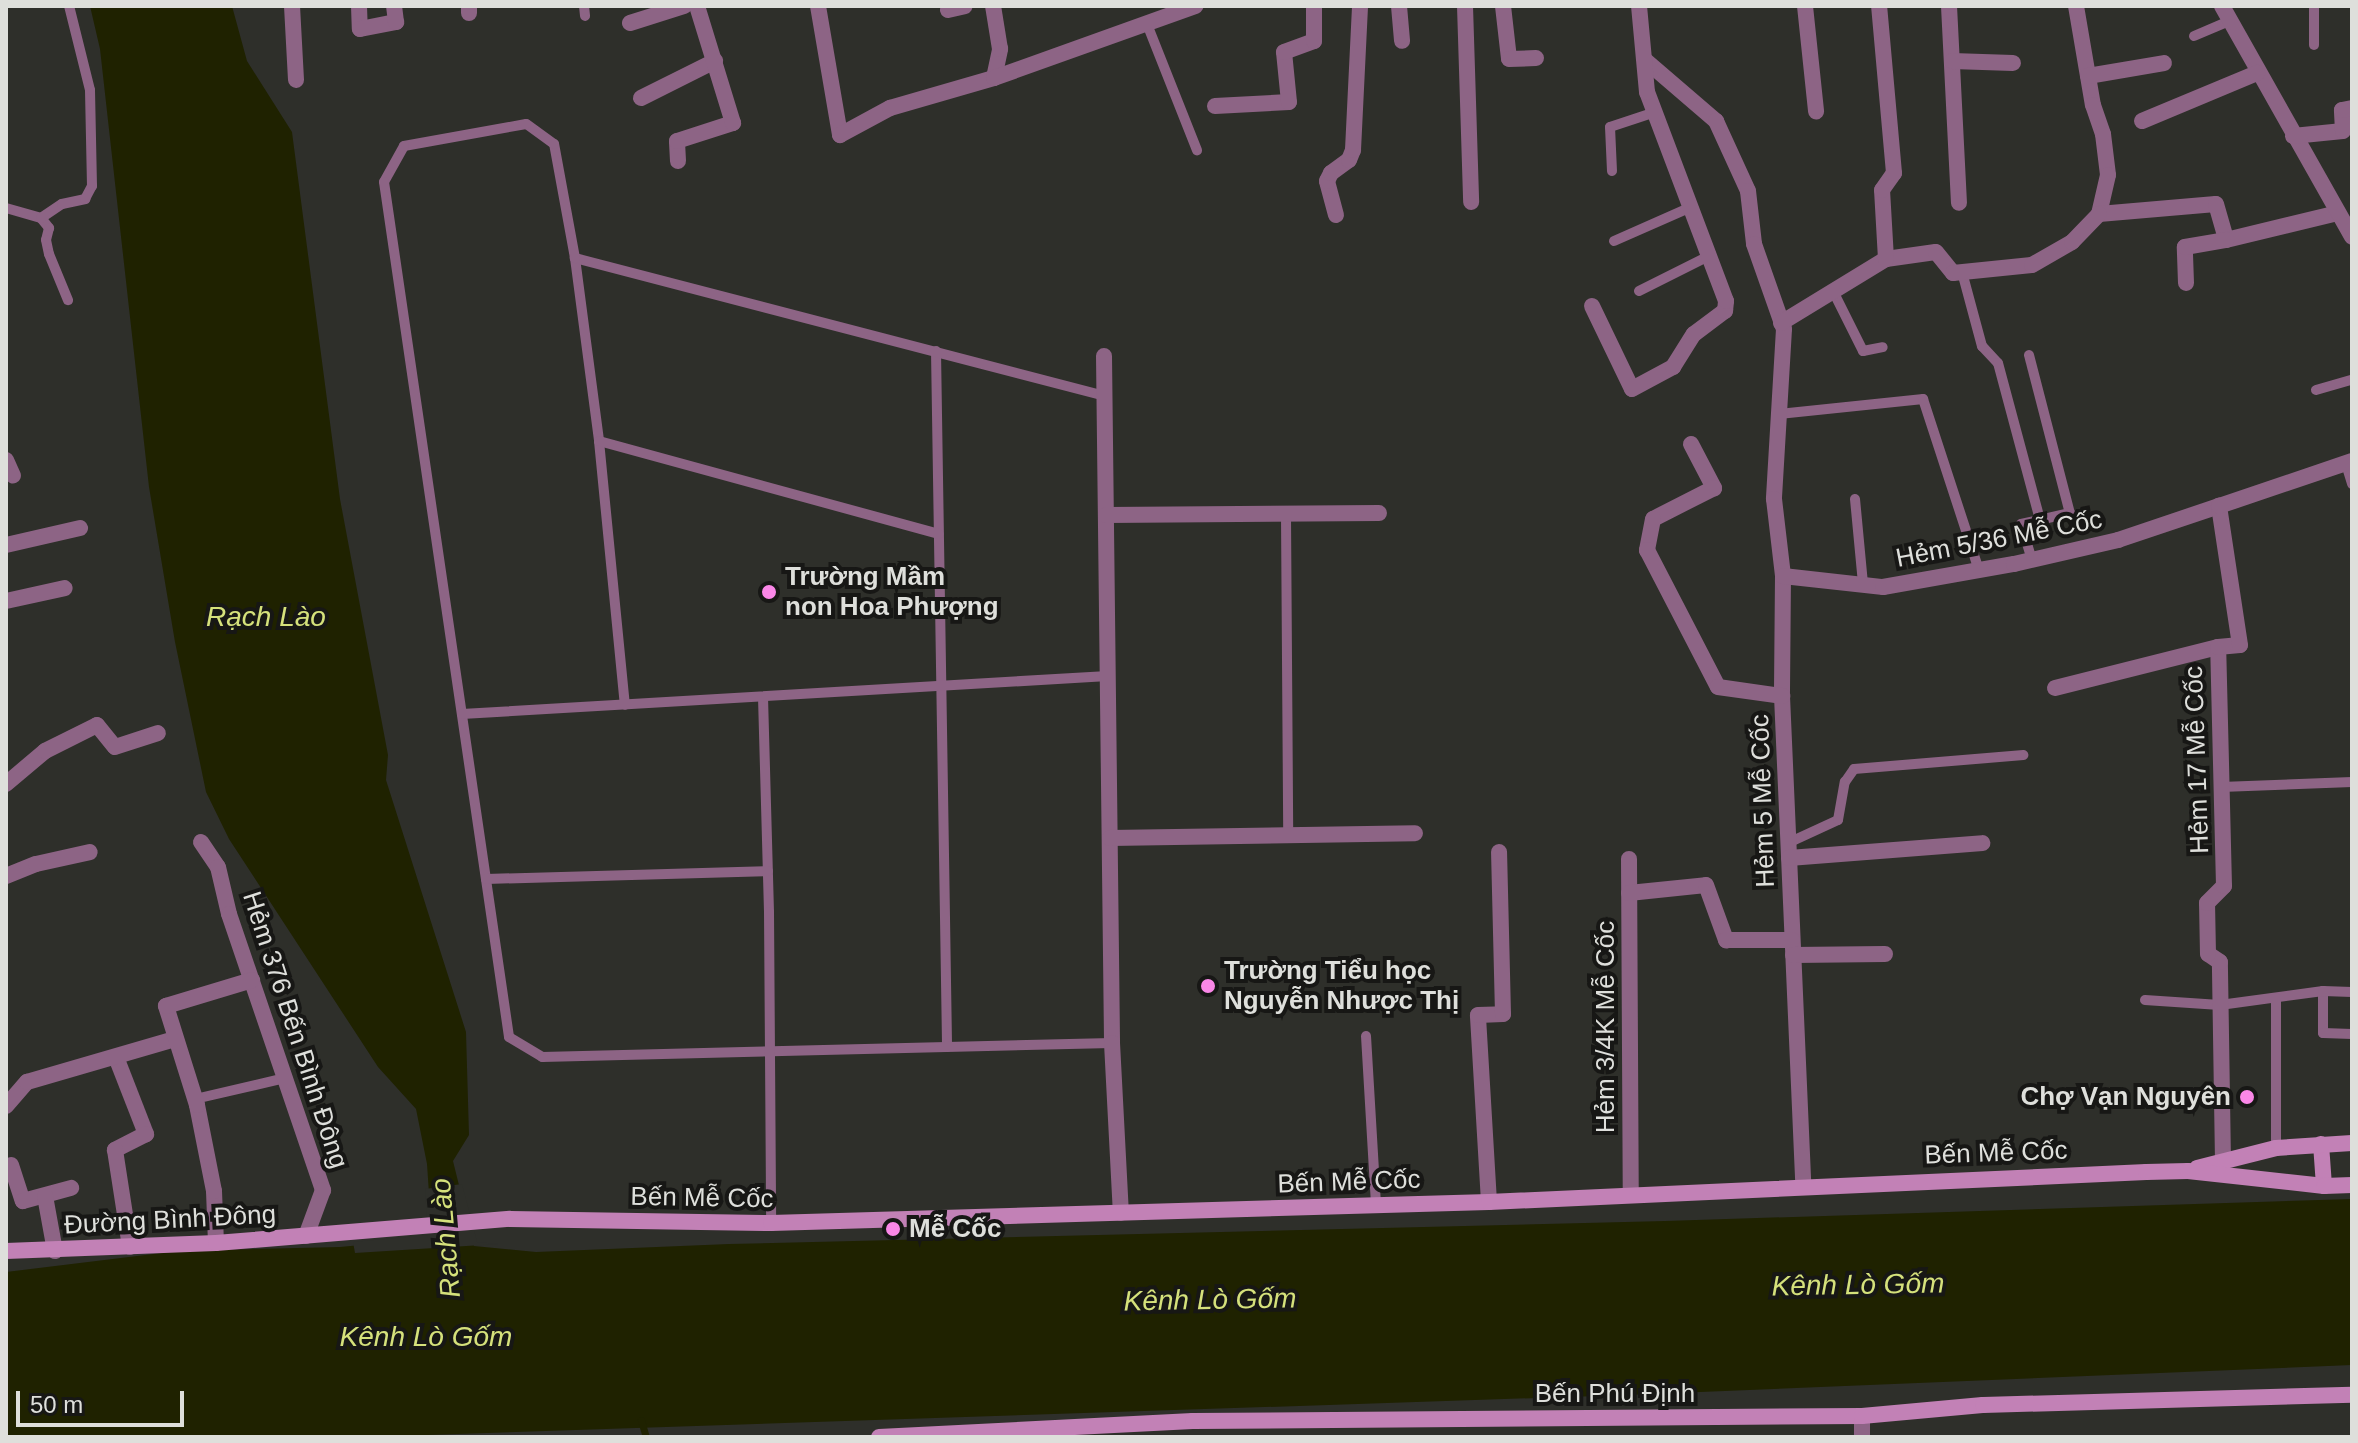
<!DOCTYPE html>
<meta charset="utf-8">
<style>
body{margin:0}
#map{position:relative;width:2358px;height:1443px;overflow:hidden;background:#2e2f2a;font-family:Arial,sans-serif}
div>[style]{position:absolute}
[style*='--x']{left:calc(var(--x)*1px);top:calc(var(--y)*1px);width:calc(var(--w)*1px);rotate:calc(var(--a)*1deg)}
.water>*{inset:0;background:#1f2200}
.pier>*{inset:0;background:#2e2f2a}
.stream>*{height:7px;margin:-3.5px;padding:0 3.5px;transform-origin:3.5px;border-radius:3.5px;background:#1f2200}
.lane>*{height:10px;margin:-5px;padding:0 5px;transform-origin:5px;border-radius:5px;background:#8d6485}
.street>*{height:16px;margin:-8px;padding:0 8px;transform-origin:8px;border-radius:8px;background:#8d6485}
.secondary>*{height:16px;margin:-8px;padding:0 8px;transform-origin:8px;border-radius:8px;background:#c281b6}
.dots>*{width:22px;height:22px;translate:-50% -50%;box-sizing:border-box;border:4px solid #171715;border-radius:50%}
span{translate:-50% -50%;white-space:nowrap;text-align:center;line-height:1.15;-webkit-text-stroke:8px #171715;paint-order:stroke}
.street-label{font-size:26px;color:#dedfdb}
.poi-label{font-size:26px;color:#dedfdb;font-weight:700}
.left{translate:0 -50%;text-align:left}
.right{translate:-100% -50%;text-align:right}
.water-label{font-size:28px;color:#d5e17b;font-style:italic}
.frame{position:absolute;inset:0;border:8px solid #dedfdb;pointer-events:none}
.scale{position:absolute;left:16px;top:1391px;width:168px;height:36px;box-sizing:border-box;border:4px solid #dedfdb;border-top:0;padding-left:10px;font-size:24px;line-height:28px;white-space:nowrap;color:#dedfdb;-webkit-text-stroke:6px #171715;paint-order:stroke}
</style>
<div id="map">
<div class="water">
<div style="clip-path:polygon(90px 6px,232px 6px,247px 61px,292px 132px,340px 499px,388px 755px,386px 780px,466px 1032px,469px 1135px,453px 1161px,474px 1246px,536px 1252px,729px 1244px,1665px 1221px,2352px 1199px,2352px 1365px,1627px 1395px,367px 1437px,6px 1437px,6px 1272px,178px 1251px,340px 1247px,432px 1238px,427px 1164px,416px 1109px,378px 1067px,229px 839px,206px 792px,175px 642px,149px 487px,100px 49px)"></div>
</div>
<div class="pier">
<div style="clip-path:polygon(462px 1184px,477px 1242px,498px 1244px,355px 1253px,353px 1242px,428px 1235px,425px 1189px)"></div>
</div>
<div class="stream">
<div style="--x:641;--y:1420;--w:18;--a:74"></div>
</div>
<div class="lane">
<div style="--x:584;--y:6;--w:10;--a:84"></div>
<div style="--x:2314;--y:6;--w:39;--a:90"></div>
<div style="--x:1147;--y:24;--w:136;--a:68.4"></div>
<div style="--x:2194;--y:36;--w:38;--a:-23"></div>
<div style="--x:1612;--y:171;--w:44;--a:-92.6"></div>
<div style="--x:1610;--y:127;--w:47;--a:-18.4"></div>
<div style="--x:6;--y:208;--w:36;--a:16"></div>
<div style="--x:41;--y:218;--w:13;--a:51"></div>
<div style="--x:49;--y:228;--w:12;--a:104"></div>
<div style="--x:46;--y:240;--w:14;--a:78"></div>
<div style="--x:49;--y:254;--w:50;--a:67.6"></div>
<div style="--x:41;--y:218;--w:25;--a:-34"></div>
<div style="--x:62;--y:204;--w:24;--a:-12"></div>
<div style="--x:85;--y:199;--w:15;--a:-62"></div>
<div style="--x:92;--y:186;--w:96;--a:-91.2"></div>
<div style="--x:90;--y:90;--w:87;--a:-104"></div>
<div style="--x:1614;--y:241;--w:84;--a:-23.8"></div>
<div style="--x:575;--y:258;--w:185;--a:82.5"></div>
<div style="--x:599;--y:441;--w:265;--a:84.4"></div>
<div style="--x:1962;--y:272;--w:77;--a:74.9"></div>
<div style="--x:1982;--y:346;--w:23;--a:47"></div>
<div style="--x:1998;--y:363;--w:163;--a:75"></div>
<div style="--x:1639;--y:291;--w:78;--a:-26.6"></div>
<div style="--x:1833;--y:291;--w:67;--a:63.4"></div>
<div style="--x:1863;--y:351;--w:20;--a:-11"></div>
<div style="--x:936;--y:351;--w:696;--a:89.09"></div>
<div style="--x:2029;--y:355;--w:163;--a:75.5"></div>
<div style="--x:2070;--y:513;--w:50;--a:167.3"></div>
<div style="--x:2021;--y:524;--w:38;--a:73"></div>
<div style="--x:2316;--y:390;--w:37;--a:-16"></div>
<div style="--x:1105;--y:396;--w:548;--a:-165.41"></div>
<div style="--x:575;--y:258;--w:116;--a:-100.4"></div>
<div style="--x:554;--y:144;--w:34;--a:-144"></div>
<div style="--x:526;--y:124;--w:124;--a:169.8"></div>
<div style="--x:404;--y:146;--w:41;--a:119.1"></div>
<div style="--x:384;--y:182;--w:864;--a:81.68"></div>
<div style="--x:509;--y:1037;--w:39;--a:31"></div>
<div style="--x:542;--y:1057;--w:570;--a:-1.41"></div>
<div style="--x:1779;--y:414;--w:145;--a:-5.9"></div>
<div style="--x:1923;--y:399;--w:180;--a:71.9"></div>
<div style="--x:599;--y:441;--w:352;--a:15.3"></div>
<div style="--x:2346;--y:464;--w:21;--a:73"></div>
<div style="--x:1855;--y:499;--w:85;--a:84.6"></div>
<div style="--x:1286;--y:516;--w:319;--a:89.6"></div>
<div style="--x:763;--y:697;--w:215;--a:88.4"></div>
<div style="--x:769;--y:912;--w:311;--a:89.6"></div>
<div style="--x:462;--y:714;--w:647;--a:-3.37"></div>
<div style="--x:2221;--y:787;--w:131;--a:-2.2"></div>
<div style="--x:1788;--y:843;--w:55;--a:-24.7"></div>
<div style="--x:1838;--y:820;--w:39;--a:-80"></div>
<div style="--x:1845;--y:782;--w:16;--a:-55"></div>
<div style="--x:1854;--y:769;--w:170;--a:-4.7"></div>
<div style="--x:486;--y:879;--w:282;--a:-1.6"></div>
<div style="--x:2323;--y:991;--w:42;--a:90"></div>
<div style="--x:2323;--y:1033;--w:29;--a:2"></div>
<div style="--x:2145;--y:1000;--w:75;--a:3.8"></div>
<div style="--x:2220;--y:1005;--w:104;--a:-7.7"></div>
<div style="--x:2323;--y:991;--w:29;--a:2"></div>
<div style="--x:1366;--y:1036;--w:169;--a:86.6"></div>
<div style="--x:195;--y:1099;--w:92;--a:-13.1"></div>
<div style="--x:2276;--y:1148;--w:150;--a:-90"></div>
</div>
<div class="street">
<div style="--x:292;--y:6;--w:74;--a:86.9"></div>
<div style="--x:359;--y:6;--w:23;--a:88"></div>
<div style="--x:360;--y:29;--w:37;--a:-11"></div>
<div style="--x:396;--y:22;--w:16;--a:-97"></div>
<div style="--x:469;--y:6;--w:7;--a:90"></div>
<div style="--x:818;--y:6;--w:131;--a:80.3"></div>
<div style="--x:840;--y:135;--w:57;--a:-28.4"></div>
<div style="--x:890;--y:108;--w:108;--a:-16.1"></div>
<div style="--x:994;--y:78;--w:30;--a:-78"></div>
<div style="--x:1000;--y:49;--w:44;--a:-99.2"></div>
<div style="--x:1399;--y:6;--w:35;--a:85"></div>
<div style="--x:1465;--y:6;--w:196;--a:88.2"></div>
<div style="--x:1503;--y:6;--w:53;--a:83.5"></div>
<div style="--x:1509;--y:59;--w:27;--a:-2"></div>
<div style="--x:1805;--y:6;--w:106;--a:84"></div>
<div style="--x:1949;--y:6;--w:197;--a:87.1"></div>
<div style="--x:2076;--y:6;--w:100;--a:80.3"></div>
<div style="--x:2093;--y:105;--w:31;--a:71"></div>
<div style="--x:2103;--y:134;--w:41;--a:83"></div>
<div style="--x:2108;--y:175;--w:40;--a:103"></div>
<div style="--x:2099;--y:214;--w:117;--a:-4.9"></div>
<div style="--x:2216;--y:204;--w:37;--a:74"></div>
<div style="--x:2226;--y:240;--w:115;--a:-13.6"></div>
<div style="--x:2222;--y:6;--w:265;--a:60.6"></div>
<div style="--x:948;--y:10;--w:17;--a:-13"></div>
<div style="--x:630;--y:23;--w:57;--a:-17.5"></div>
<div style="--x:1645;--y:60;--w:94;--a:40.7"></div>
<div style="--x:1716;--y:121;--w:77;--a:65.4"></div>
<div style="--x:1748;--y:191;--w:53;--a:83.5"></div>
<div style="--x:1754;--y:244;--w:90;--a:70.6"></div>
<div style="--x:1784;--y:329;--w:170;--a:93.4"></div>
<div style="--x:1774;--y:499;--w:78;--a:83.3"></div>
<div style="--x:1783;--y:576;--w:120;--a:90.5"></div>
<div style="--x:1782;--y:696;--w:490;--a:87.5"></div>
<div style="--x:1952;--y:61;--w:61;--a:1.9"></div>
<div style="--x:2088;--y:76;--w:77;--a:-9.7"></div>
<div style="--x:994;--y:78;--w:214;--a:-19.7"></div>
<div style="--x:641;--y:98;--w:83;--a:-26.6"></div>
<div style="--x:1215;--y:106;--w:74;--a:-3.1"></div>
<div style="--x:1289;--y:102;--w:50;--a:-95.7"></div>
<div style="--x:1284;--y:52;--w:32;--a:-20"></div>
<div style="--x:1314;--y:41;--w:35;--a:-90"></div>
<div style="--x:2142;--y:121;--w:125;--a:-22.7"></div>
<div style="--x:2293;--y:136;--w:50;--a:-5.7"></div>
<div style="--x:2343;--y:131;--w:21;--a:-93"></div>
<div style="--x:2342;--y:110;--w:10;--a:-11"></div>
<div style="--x:678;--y:161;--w:20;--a:-93"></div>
<div style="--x:677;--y:141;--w:59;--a:-17.8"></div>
<div style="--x:733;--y:123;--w:122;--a:-107.1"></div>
<div style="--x:1336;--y:215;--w:35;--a:-105"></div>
<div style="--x:1327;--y:181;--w:9;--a:-63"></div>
<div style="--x:1331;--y:173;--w:22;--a:-36"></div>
<div style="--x:1349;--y:160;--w:11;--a:-68"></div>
<div style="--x:1353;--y:150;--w:144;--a:-87.2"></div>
<div style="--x:1886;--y:259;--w:50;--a:-8"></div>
<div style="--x:1936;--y:252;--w:27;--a:51"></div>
<div style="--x:1953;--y:273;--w:79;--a:-5.8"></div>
<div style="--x:2032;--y:265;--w:46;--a:-29.9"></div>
<div style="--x:2072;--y:242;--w:39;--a:-46"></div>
<div style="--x:2186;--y:283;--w:36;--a:-92"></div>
<div style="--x:2185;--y:247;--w:42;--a:-9.7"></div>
<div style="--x:1592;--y:306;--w:92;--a:64.3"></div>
<div style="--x:1632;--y:389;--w:47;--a:-28.2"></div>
<div style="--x:1673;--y:367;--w:39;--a:-58"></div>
<div style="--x:1694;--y:334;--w:39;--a:-37"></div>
<div style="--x:1725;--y:311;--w:10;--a:-84"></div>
<div style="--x:1726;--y:301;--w:223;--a:-110.7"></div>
<div style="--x:1647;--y:92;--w:86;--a:-95.3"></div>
<div style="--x:1781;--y:323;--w:123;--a:-31.4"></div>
<div style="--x:1886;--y:259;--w:69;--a:-93.3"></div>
<div style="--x:1882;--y:190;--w:21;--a:-55"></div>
<div style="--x:1894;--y:173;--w:168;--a:-95.1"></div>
<div style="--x:1104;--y:356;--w:687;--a:89.33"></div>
<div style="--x:1112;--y:1043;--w:170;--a:87"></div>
<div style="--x:1691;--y:444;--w:50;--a:62.4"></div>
<div style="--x:1714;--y:488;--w:68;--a:153.1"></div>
<div style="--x:1653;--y:519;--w:32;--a:101"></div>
<div style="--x:1647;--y:550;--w:154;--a:62.6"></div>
<div style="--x:1718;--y:687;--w:65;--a:8"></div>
<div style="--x:6;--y:460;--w:17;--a:66"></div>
<div style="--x:1106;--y:515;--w:273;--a:-0.4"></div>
<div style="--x:6;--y:545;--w:76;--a:-12.9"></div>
<div style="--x:1783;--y:576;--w:101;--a:6.3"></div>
<div style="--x:1883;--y:587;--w:133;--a:-10"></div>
<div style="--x:2014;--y:564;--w:107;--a:-13"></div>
<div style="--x:2118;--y:540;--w:107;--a:-18.6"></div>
<div style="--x:6;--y:601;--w:60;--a:-12.4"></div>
<div style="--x:2055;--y:688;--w:168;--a:-14.1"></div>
<div style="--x:6;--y:784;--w:51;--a:-40.2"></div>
<div style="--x:45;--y:751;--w:58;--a:-26.6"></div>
<div style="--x:97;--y:725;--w:28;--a:51"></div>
<div style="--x:115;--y:747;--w:45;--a:-18"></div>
<div style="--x:1110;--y:838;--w:305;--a:-0.9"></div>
<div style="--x:201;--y:842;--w:30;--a:56"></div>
<div style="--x:218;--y:867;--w:48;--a:76.8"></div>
<div style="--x:229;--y:914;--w:292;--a:71.2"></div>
<div style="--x:323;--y:1190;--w:49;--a:110.3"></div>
<div style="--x:1789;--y:858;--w:194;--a:-4.4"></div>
<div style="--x:1629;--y:859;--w:336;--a:89.7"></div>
<div style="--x:6;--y:876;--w:32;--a:-22"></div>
<div style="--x:36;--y:864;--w:55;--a:-12.5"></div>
<div style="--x:1629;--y:893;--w:77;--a:-5.9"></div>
<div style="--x:1706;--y:885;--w:59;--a:70"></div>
<div style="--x:1726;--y:940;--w:66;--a:0"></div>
<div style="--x:1793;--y:955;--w:92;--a:-0.6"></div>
<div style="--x:116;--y:1057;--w:83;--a:68.7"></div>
<div style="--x:146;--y:1134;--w:35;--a:153"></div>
<div style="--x:115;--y:1150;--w:98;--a:81.2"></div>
<div style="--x:6;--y:1106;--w:32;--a:-49"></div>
<div style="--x:27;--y:1082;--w:154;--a:-16.2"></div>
<div style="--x:2223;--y:1162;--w:200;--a:-90.9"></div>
<div style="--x:2220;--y:962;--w:14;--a:-146"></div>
<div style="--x:2208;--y:954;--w:51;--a:-91.1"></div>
<div style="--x:2207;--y:903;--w:24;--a:-45"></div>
<div style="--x:2224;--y:886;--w:239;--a:-91.4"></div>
<div style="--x:2218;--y:647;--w:22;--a:-5"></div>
<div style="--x:2240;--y:645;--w:141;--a:-98.6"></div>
<div style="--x:2219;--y:506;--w:140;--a:-18.7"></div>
<div style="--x:11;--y:1165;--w:38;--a:72"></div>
<div style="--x:23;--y:1201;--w:50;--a:-15.2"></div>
<div style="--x:45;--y:1196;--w:56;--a:79.7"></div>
<div style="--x:1489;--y:1202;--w:187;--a:-93.4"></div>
<div style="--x:1478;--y:1015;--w:25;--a:-2"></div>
<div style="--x:1503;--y:1014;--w:162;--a:-91.4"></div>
<div style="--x:216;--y:1243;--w:52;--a:-92.2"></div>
<div style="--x:214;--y:1191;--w:88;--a:-101.2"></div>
<div style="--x:197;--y:1105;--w:104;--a:-107.4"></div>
<div style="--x:166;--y:1006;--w:90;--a:-16.8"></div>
<div style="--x:1862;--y:1416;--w:21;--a:90"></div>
</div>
<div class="secondary">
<div style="--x:2321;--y:1144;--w:42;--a:85.9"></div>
<div style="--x:2197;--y:1168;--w:81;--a:-14.2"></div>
<div style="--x:2276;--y:1148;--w:76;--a:-3.8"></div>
<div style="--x:6;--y:1251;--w:210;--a:-2.2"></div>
<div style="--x:216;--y:1243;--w:295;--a:-4.7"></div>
<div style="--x:510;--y:1219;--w:261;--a:0.9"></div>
<div style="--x:771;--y:1223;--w:718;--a:-1.68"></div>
<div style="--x:1489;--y:1202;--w:658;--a:-2.61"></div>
<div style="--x:2146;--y:1172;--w:42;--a:-1.4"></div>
<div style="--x:2188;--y:1171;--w:137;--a:6.3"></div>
<div style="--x:2324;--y:1186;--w:28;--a:-2"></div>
<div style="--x:879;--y:1437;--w:314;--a:-2.9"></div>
<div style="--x:1193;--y:1421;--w:669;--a:-0.43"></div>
<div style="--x:1862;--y:1416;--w:121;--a:-5.2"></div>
<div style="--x:1983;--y:1405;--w:369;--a:-1.6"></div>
</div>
<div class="dots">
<div style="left:769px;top:592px;background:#fa87e7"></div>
<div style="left:1208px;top:986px;background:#fa87e7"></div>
<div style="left:2247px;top:1097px;background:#fa87e7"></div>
<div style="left:893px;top:1229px;background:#fa87e7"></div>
</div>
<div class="street-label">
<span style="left:1999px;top:539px;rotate:-11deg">Hẻm 5/36 Mễ Cốc</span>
<span style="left:2197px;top:760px;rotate:-92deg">Hẻm 17 Mễ Cốc</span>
<span style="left:1763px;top:801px;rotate:-92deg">Hẻm 5 Mễ Cốc</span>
<span style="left:1606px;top:1027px;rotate:-90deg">Hẻm 3/4K Mễ Cốc</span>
<span style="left:295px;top:1030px;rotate:72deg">Hẻm 376 Bến Bình Đông</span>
<span style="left:1996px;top:1153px;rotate:-2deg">Bến Mễ Cốc</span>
<span style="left:1349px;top:1182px;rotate:-2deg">Bến Mễ Cốc</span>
<span style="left:702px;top:1198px;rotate:1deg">Bến Mễ Cốc</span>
<span style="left:170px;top:1220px;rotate:-3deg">Đường Bình Đông</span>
<span style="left:1615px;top:1394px">Bến Phú Định</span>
</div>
<div class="poi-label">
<span class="left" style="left:785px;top:592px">Trường Mầm<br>non Hoa Phượng</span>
<span class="left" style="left:1224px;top:986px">Trường Tiểu học<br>Nguyễn Nhược Thị</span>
<span class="right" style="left:2231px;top:1097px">Chợ Vạn Nguyên</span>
<span class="left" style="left:909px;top:1229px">Mễ Cốc</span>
</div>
<div class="water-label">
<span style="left:266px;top:617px">Rạch Lào</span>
<span style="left:446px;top:1238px;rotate:-95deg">Rạch Lào</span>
<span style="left:1858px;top:1285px;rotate:-1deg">Kênh Lò Gốm</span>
<span style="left:1210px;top:1300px;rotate:-1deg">Kênh Lò Gốm</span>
<span style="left:426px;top:1337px">Kênh Lò Gốm</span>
</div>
<div class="frame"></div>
<div class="scale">50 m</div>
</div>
